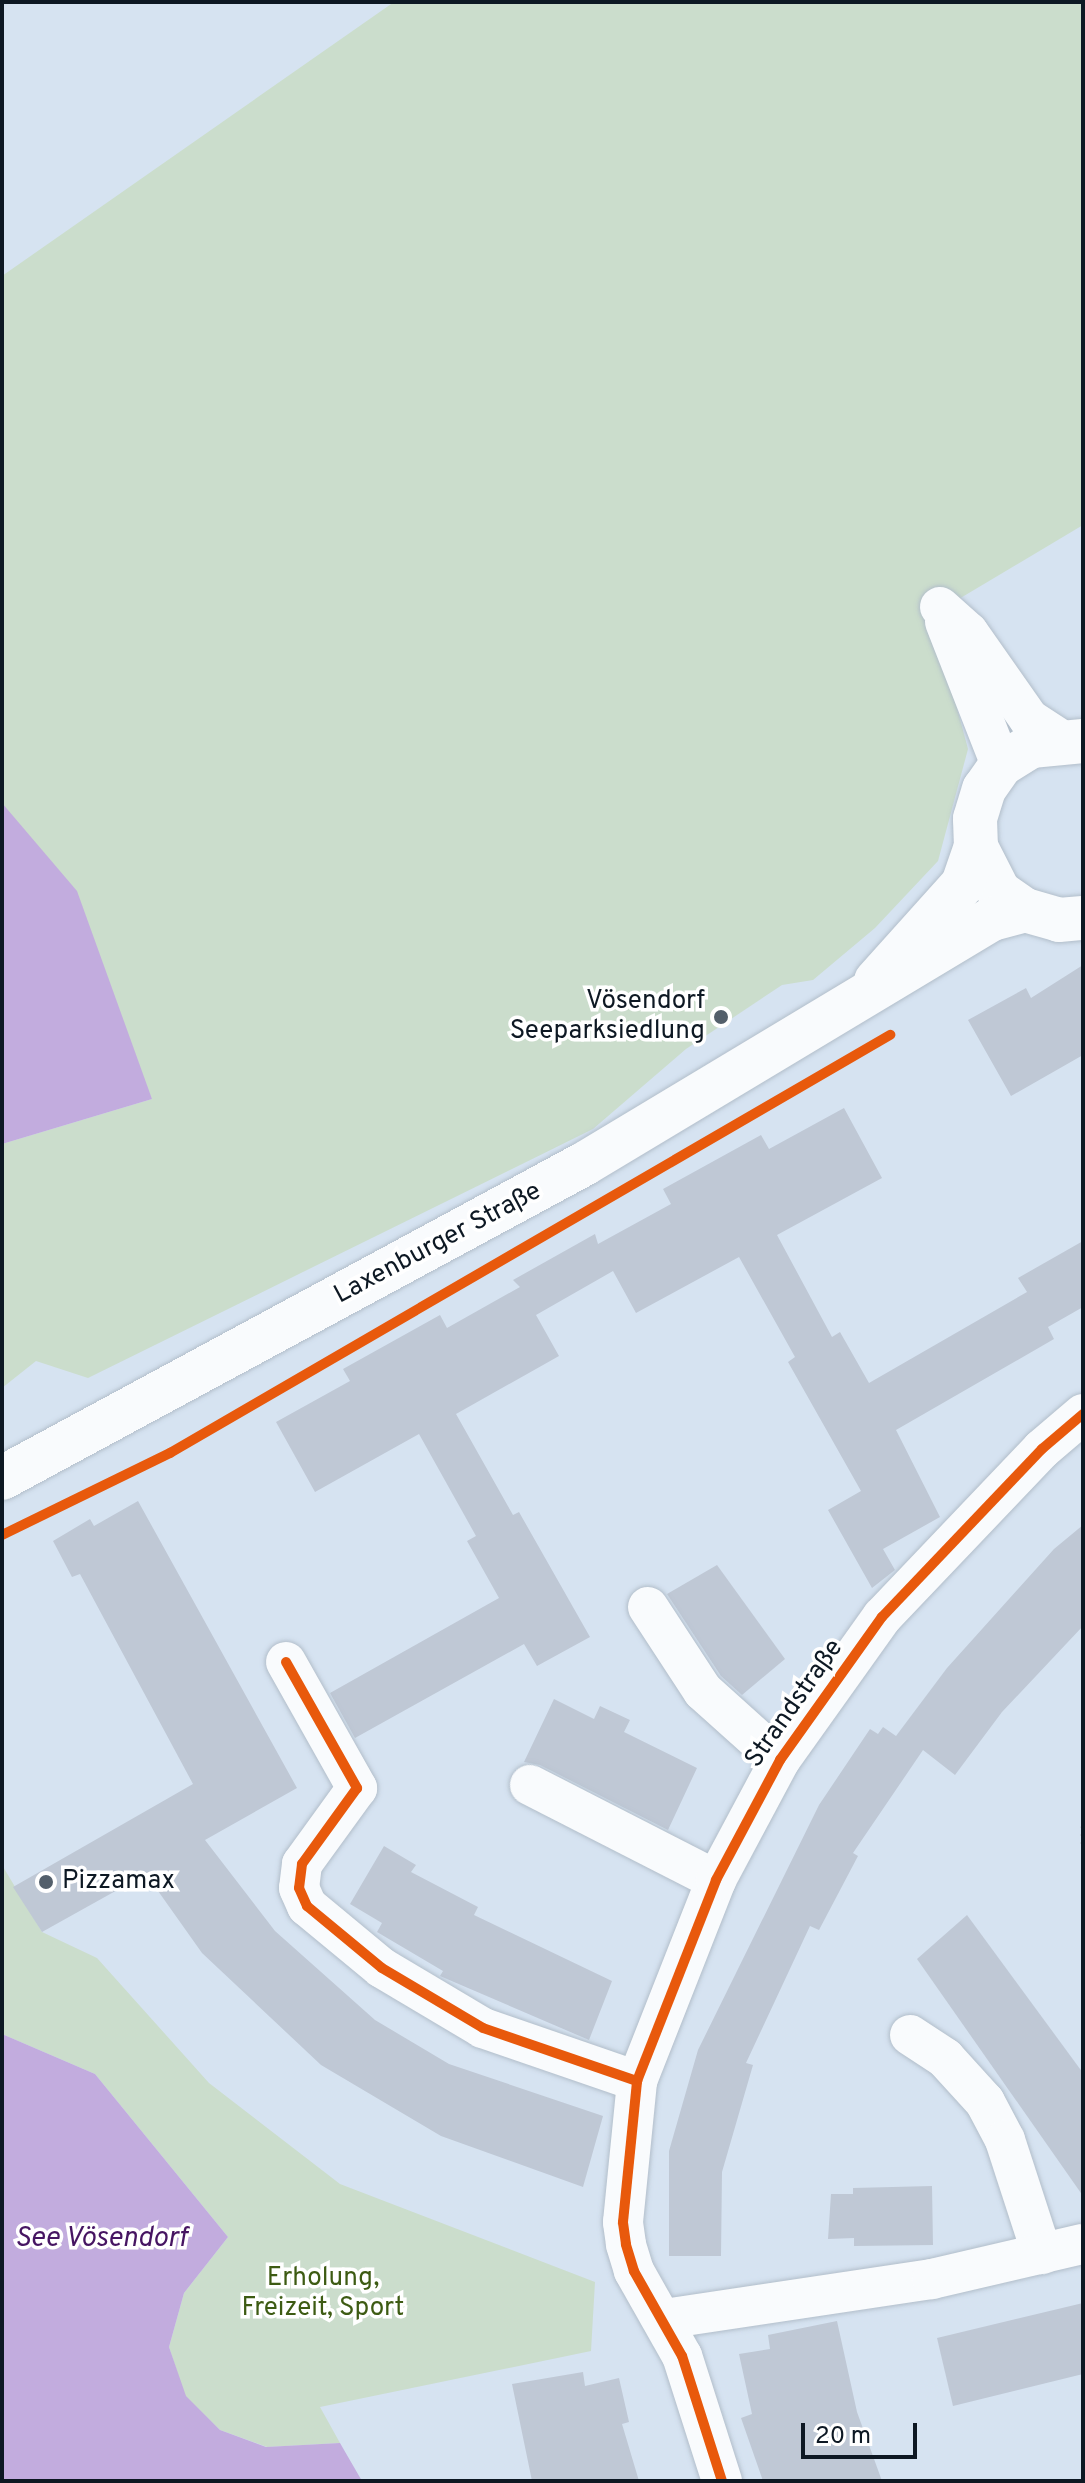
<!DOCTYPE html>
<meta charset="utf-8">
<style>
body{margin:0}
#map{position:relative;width:1085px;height:2483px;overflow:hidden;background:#d6e3f1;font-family:Overpass,sans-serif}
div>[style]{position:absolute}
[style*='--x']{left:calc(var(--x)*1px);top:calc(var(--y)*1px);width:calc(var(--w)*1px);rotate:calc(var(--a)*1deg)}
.green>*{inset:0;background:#cbddcc}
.water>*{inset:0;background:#c2acde}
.building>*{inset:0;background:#bfc8d5}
.path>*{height:5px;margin-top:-2.5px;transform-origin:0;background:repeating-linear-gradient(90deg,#c2c7cc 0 2px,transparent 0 8px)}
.roads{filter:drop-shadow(0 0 2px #b2beca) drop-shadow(0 0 2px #b2beca)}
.minor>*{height:40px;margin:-20px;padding:0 20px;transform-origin:20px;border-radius:20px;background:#f9fbfd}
.major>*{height:44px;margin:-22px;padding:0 22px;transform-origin:22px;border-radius:22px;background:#f9fbfd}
.cycleway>*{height:10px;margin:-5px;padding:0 5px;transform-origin:5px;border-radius:5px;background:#e8590c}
.dots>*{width:22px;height:22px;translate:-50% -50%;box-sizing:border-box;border:4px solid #fff;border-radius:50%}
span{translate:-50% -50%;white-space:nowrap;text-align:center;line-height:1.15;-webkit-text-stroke:7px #fff;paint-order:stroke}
.poi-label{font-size:26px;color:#0d1823}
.right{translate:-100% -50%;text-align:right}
.left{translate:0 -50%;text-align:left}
.street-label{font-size:26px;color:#0d1823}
.park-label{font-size:26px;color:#3d5b13}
.water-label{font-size:28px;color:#461562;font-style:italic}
.frame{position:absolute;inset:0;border:4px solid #0d1823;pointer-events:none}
.scale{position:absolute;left:801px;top:2423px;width:116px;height:36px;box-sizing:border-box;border:4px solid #0d1823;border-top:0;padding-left:10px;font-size:24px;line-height:28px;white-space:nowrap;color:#0d1823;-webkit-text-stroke:6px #fff;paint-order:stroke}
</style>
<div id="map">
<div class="green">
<div style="clip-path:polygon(394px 2px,1083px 2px,1083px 525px,932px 615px,968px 749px,938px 861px,875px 928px,813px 980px,782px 985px,686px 1049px,593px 1129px,88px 1378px,36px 1361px,2px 1388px,2px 1144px,152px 1099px,2px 803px,2px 276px)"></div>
<div style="clip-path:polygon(2px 1865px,42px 1932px,97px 1958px,209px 2083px,340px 2184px,595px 2282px,591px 2351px,320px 2407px,340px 2443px,267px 2447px,220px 2430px,185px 2396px,169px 2347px,184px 2293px,228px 2237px,95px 2074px,2px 2034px)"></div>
</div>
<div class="water">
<div style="clip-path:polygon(2px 803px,77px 891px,152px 1099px,2px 1144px)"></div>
<div style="clip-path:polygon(2px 2034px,95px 2074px,228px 2237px,184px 2293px,169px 2347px,186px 2396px,220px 2430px,266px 2447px,340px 2443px,362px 2481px,2px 2481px)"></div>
</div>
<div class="building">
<div style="clip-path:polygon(1083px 965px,1083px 1055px,1011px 1096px,968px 1020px,1026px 988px,1031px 998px)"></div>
<div style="clip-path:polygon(844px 1108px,882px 1178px,777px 1235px,832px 1337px,840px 1332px,869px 1383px,1027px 1292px,1018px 1278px,1083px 1241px,1083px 1307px,1048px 1327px,1054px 1339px,896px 1430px,940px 1517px,883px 1549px,895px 1570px,872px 1588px,828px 1510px,861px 1491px,788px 1362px,795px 1357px,739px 1257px,636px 1313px,613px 1271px,536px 1315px,559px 1356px,456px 1414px,513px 1515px,519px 1512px,590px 1637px,537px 1666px,524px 1644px,355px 1738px,330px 1693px,499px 1598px,467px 1541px,476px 1536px,419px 1434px,315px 1492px,276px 1422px,350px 1381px,343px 1369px,440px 1315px,447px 1328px,520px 1287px,513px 1280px,595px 1234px,598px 1244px,671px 1204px,663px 1189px,761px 1135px,769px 1149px)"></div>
<div style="clip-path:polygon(138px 1501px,297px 1788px,205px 1840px,275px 1931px,375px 2020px,449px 2064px,603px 2116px,583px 2187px,441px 2136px,321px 2065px,202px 1953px,146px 1874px,42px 1932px,13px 1887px,193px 1784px,80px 1574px,72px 1577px,53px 1541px,90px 1519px,94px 1526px)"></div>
<div style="clip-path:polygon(1083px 1525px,1083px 1626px,1002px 1712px,955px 1775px,923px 1750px,853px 1853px,858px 1856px,819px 1930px,810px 1926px,746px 2063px,753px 2065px,722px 2172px,721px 2256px,669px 2256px,669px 2151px,698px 2050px,819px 1805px,870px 1729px,878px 1734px,883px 1727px,896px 1736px,947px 1668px,1054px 1549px)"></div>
<div style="clip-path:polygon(717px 1565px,785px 1659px,742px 1695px,721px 1676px,667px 1594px)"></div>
<div style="clip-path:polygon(554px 1699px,594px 1719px,600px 1706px,630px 1720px,624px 1732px,697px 1768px,668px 1830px,540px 1765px,524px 1762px)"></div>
<div style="clip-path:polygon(384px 1846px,416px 1865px,411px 1872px,478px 1907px,474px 1915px,612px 1981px,589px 2040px,440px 1976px,443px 1971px,377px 1932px,382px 1923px,350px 1904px)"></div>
<div style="clip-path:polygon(967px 1915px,1083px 2073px,1083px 2196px,917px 1959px)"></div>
<div style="clip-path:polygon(932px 2186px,933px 2245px,854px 2246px,854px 2238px,828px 2239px,831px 2194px,853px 2194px,853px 2188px)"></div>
<div style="clip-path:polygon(1083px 2303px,1083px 2374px,953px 2406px,937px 2338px)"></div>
<div style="clip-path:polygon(837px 2321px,857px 2412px,882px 2481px,763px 2481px,741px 2418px,752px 2414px,739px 2354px,770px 2349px,768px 2335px)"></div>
<div style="clip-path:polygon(583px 2372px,585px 2386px,619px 2378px,629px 2422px,622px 2424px,639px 2481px,532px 2481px,512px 2384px)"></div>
</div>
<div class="path">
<div style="--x:1083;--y:1826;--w:23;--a:90"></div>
</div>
<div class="roads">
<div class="minor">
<div style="--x:940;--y:607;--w:38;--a:42"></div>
<div style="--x:968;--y:632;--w:106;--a:55"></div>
<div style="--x:1029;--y:719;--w:38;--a:33"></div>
<div style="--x:945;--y:622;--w:154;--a:68.6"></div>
<div style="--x:648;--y:1607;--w:100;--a:56.8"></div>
<div style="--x:703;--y:1691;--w:103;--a:41.9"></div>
<div style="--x:286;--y:1662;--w:145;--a:60.6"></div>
<div style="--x:357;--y:1788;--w:94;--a:125.9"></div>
<div style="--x:302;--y:1864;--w:24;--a:97"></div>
<div style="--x:299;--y:1888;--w:20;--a:66"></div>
<div style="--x:307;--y:1906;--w:97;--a:39.6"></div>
<div style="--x:382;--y:1968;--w:117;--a:30.7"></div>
<div style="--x:483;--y:2028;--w:163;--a:19"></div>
<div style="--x:530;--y:1785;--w:209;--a:27.1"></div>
<div style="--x:910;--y:2035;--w:42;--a:33.3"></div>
<div style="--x:945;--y:2058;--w:59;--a:47.7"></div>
<div style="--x:985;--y:2102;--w:43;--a:62.2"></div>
<div style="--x:1005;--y:2140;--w:120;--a:72"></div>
<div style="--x:664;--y:2319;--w:271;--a:-8.5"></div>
<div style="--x:932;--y:2279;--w:155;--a:-13.1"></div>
<div style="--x:722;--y:2481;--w:131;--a:-107.7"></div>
<div style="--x:682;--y:2356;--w:98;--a:-119.5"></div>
<div style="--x:634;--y:2271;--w:28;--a:-107"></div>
<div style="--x:626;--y:2244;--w:22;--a:-98"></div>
<div style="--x:623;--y:2222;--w:142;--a:-84.3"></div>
<div style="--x:637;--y:2081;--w:216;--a:-68.5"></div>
<div style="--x:716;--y:1880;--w:136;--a:-61.9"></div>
<div style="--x:780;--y:1760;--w:176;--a:-54.5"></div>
<div style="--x:882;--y:1617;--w:232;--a:-46.4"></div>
<div style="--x:1042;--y:1449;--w:54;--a:-40.5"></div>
</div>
<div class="major">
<div style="--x:1083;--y:741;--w:52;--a:174.5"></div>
<div style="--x:1031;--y:746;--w:36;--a:148"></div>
<div style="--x:1001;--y:765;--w:29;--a:125"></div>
<div style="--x:984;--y:789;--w:31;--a:107"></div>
<div style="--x:975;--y:819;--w:28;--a:88"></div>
<div style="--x:976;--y:847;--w:51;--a:62.9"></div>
<div style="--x:999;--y:892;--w:32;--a:35"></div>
<div style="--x:1025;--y:910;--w:35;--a:16"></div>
<div style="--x:1059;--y:920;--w:24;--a:-5"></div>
<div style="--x:876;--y:981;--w:130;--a:-48.1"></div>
<div style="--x:963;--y:884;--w:39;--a:-71"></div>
<div style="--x:2;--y:1478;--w:661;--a:-28.35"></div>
<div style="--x:584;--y:1164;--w:476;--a:-31"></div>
<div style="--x:992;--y:919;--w:34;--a:-15"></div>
</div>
</div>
<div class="cycleway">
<div style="--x:2;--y:1535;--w:187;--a:-26"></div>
<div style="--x:170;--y:1453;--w:833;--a:-30.14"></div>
<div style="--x:286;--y:1662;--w:145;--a:60.6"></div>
<div style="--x:357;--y:1788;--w:94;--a:125.9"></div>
<div style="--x:302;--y:1864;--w:24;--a:97"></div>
<div style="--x:299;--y:1888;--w:20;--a:66"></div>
<div style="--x:307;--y:1906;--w:97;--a:39.6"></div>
<div style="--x:382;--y:1968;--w:117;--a:30.7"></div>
<div style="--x:483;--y:2028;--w:163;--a:19"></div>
<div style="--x:722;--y:2481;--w:131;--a:-107.7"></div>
<div style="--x:682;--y:2356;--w:98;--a:-119.5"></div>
<div style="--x:634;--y:2271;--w:28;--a:-107"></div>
<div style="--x:626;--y:2244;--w:22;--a:-98"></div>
<div style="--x:623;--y:2222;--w:142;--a:-84.3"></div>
<div style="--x:637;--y:2081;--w:216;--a:-68.5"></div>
<div style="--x:716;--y:1880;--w:136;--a:-61.9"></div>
<div style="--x:780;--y:1760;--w:176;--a:-54.5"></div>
<div style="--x:882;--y:1617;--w:232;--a:-46.4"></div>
<div style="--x:1042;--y:1449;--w:54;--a:-40.5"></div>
</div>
<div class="dots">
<div style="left:721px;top:1017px;background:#535f6b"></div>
<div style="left:46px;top:1882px;background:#535f6b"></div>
</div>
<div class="poi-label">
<span class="right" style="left:705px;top:1017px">Vösendorf<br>Seeparksiedlung</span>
<span class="left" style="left:62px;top:1882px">Pizzamax</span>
</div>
<div class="street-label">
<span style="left:438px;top:1244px;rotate:-28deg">Laxenburger Straße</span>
<span style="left:795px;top:1704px;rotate:-55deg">Strandstraße</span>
</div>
<div class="park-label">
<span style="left:323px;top:2294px">Erholung,<br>Freizeit, Sport</span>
</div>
<div class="water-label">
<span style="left:101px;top:2239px">See Vösendorf</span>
</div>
<div class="frame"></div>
<div class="scale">20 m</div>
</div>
